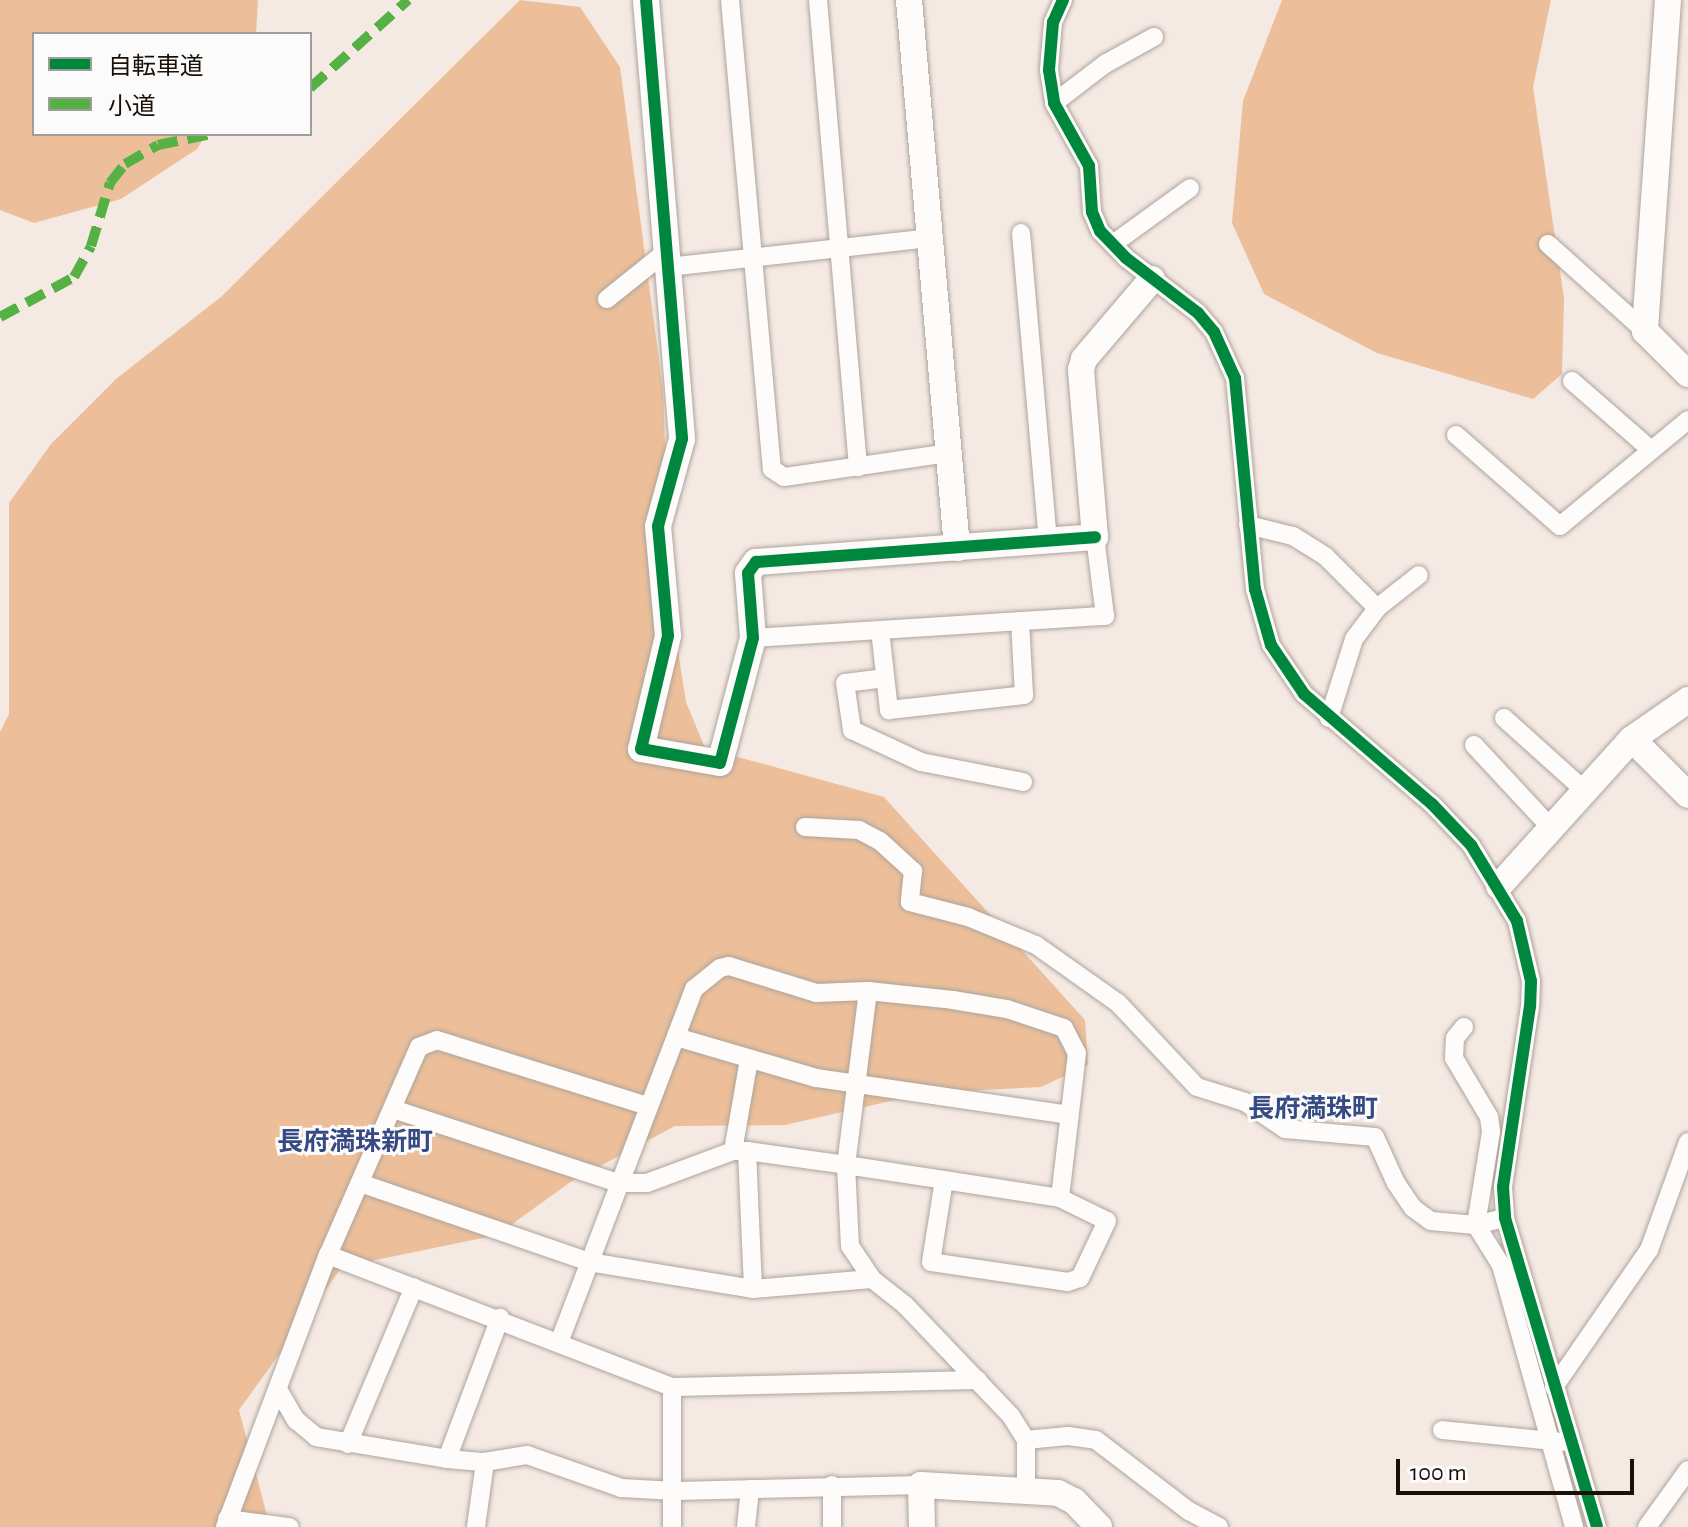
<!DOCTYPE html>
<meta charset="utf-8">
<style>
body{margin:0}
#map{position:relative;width:1688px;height:1527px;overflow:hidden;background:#f5eae3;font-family:"Alegreya Sans","Noto Sans JP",sans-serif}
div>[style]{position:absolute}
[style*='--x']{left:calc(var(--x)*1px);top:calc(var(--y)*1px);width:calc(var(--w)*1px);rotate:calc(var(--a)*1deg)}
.forest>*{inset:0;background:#ecbf9a}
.roads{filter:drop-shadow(0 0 2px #aea49c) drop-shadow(0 0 2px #aea49c)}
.street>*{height:18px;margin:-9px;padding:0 9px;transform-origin:9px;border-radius:9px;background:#fefcfb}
.secondary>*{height:26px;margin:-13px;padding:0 13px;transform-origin:13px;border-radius:13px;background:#fefcfb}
.quiet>*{height:10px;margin-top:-5px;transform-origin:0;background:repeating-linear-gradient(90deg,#55b144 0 20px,transparent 0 30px)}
.cycleway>*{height:12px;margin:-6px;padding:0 6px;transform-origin:6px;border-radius:6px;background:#00873e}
span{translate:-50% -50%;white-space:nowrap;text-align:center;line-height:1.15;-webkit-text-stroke:6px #fbfbfb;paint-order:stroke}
.quarter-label{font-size:26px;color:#374a84;font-weight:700}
.legend{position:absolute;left:32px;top:32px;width:280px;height:104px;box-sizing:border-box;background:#fbfbfb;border:2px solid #a19d9a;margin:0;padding:10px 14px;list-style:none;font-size:24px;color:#1b1008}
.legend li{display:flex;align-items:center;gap:16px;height:40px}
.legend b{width:40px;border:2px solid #a19d9a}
.scale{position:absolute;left:1396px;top:1459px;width:238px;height:36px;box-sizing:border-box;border:4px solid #1b1008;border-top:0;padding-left:10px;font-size:24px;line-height:28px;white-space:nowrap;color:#1b1008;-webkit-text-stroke:6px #fbfbfb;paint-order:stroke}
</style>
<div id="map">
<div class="forest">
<div style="clip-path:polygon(0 0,258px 0,256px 34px,34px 34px,34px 134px,206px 134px,197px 149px,121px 199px,34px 223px,0 210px)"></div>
<div style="clip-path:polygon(520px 0,580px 7px,620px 67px,663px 390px,671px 605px,686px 702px,705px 748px,884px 797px,1085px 1020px,1088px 1065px,1041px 1087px,926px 1093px,785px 1125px,675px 1126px,572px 1181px,497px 1235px,342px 1267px,239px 1410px,270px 1527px,0 1527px,0 732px,9px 714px,9px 503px,51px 444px,116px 379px,222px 296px)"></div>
<div style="clip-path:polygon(1282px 0,1551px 0,1533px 87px,1564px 298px,1562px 374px,1533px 399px,1377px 353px,1264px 294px,1232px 223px,1243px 101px)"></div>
</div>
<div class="roads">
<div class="street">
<div style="--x:730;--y:0;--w:471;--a:84.9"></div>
<div style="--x:772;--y:469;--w:14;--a:34"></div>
<div style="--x:784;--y:477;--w:167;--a:-8.3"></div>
<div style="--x:818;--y:0;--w:469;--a:85.1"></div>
<div style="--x:1063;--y:0;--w:24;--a:114"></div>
<div style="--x:1053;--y:22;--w:48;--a:94.8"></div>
<div style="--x:1049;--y:70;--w:33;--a:81"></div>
<div style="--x:1054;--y:103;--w:72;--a:60.9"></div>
<div style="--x:1089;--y:166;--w:46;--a:86.3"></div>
<div style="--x:1092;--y:212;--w:21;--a:67"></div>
<div style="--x:1100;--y:231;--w:37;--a:46"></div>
<div style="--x:1126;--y:258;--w:91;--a:37.4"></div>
<div style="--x:1198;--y:313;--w:25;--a:50"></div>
<div style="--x:1214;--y:332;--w:51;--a:65.5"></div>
<div style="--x:1235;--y:378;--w:212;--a:84.6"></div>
<div style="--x:1255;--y:589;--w:58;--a:74.1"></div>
<div style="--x:1271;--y:645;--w:59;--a:56"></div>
<div style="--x:1304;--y:694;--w:169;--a:40.7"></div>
<div style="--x:1432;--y:804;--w:57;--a:46.4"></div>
<div style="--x:1471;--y:845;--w:89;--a:58.8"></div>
<div style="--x:1517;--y:921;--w:62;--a:76.9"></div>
<div style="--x:1531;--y:981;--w:25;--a:92"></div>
<div style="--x:1530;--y:1006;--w:183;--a:98.5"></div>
<div style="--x:1503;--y:1187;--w:31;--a:86"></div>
<div style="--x:1505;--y:1218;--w:322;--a:73.4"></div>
<div style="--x:1054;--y:103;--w:64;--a:-37.4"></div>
<div style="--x:1105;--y:64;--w:56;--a:-28.9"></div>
<div style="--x:1021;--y:233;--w:308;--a:85"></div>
<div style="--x:1113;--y:244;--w:95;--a:-36"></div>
<div style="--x:1548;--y:244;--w:130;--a:41.9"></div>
<div style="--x:668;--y:267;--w:263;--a:-6.3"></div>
<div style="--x:607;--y:299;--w:77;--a:-38.7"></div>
<div style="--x:1572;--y:381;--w:103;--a:41.1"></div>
<div style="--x:1456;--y:435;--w:138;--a:41.2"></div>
<div style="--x:1560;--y:526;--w:166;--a:-39.6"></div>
<div style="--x:1248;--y:525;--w:46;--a:13.7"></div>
<div style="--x:1293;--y:536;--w:39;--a:32"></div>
<div style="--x:1326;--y:557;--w:72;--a:45"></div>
<div style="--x:880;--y:630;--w:81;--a:83.6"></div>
<div style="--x:889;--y:710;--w:136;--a:-6.3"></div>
<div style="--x:1024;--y:695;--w:74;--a:-93.1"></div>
<div style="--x:753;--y:638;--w:353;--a:-3.6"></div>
<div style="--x:1105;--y:616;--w:80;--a:-97.2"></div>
<div style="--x:885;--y:678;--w:40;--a:172.9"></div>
<div style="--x:845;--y:683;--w:48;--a:81.5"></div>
<div style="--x:852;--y:730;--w:76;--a:24.9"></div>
<div style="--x:921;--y:762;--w:104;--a:11.1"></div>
<div style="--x:1329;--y:718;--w:83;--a:-72.4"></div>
<div style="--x:1354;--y:639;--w:39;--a:-53"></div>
<div style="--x:1377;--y:608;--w:53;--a:-38.2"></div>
<div style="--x:1504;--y:718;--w:109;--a:42"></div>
<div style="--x:1474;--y:745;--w:113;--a:47.1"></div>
<div style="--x:805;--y:827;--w:54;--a:3.2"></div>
<div style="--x:859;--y:830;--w:24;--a:28"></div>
<div style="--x:880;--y:841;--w:45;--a:42.3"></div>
<div style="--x:913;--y:871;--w:31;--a:96"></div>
<div style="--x:910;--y:902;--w:60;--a:14.5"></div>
<div style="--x:968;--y:917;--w:74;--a:22.4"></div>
<div style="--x:1036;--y:945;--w:100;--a:35.3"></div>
<div style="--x:1118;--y:1003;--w:115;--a:46.8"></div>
<div style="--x:1197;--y:1087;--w:50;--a:17.4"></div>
<div style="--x:1245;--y:1102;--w:48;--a:34"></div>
<div style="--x:1285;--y:1129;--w:90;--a:5.1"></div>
<div style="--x:1375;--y:1137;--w:51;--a:65.5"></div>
<div style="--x:1396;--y:1183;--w:30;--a:56"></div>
<div style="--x:1413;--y:1208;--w:22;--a:36"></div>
<div style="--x:1431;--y:1221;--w:45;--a:5.1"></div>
<div style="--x:1476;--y:1225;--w:30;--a:-14"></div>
<div style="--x:868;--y:991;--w:175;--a:97.2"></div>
<div style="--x:846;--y:1165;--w:81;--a:87.2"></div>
<div style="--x:850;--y:1246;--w:40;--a:56"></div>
<div style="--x:872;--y:1279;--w:42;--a:38.2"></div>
<div style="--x:905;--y:1305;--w:153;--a:46.3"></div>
<div style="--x:1011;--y:1416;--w:28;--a:58"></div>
<div style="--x:1026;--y:1440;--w:49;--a:90"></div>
<div style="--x:1464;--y:1027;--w:14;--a:129"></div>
<div style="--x:1455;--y:1038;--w:20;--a:93"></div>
<div style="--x:1454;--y:1058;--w:69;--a:59.3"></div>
<div style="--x:1489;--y:1117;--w:15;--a:82"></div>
<div style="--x:1491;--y:1132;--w:94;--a:99.2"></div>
<div style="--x:1476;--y:1225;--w:47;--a:58"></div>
<div style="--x:1501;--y:1265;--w:272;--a:74.4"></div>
<div style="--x:676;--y:1037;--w:146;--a:16.3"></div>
<div style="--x:816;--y:1078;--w:256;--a:8.3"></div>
<div style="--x:393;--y:1109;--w:237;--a:18.2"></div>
<div style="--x:618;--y:1183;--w:29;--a:0"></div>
<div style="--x:647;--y:1183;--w:92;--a:-20.4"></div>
<div style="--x:733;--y:1151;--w:14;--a:0"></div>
<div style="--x:747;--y:1151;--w:100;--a:8"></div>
<div style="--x:846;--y:1165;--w:99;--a:8.7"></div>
<div style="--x:944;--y:1180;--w:117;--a:8.8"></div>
<div style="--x:1060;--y:1198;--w:52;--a:26.1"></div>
<div style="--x:1107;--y:1221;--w:63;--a:115.3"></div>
<div style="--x:1080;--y:1278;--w:13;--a:162"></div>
<div style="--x:1068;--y:1282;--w:138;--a:-171.7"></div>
<div style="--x:931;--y:1262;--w:83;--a:-81"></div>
<div style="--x:733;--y:1151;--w:93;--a:-80.1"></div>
<div style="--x:747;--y:1151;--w:138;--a:87.5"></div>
<div style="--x:360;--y:1183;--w:242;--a:19"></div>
<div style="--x:589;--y:1262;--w:166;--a:9.3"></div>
<div style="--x:753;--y:1289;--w:119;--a:-4.8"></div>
<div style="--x:328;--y:1255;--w:368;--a:21"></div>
<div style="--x:672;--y:1387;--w:306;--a:-1.3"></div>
<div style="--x:560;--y:1340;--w:376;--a:-69.1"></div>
<div style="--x:694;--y:989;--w:33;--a:-39"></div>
<div style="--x:720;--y:968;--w:9;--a:-13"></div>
<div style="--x:729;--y:966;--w:91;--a:17.2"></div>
<div style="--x:816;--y:993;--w:52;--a:-2.2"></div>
<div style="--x:868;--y:991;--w:85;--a:6"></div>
<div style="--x:953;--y:1000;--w:55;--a:9.5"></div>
<div style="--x:1007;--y:1009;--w:60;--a:18.4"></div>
<div style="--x:1064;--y:1028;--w:28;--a:63"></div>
<div style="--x:1077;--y:1053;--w:146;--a:96.7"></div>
<div style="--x:1554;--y:1387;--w:167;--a:-55.3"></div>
<div style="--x:1649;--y:1250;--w:115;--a:-70.1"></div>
<div style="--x:279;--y:1391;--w:34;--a:60"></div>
<div style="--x:296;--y:1420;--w:26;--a:40"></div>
<div style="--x:316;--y:1437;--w:133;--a:9.5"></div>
<div style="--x:447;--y:1459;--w:38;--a:5"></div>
<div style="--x:485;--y:1462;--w:43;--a:-9.5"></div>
<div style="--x:527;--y:1455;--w:100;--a:19.3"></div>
<div style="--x:621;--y:1488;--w:55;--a:3.1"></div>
<div style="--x:676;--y:1491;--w:245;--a:-1.4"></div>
<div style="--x:1442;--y:1430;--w:121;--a:5.7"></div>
<div style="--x:1026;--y:1440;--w:42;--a:-5.4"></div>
<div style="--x:1068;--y:1436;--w:28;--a:8"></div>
<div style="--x:1096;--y:1440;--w:117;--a:37.4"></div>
<div style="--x:1189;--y:1511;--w:34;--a:28"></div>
<div style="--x:348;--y:1444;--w:170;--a:-67.2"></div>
<div style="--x:447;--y:1459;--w:151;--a:-69.4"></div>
<div style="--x:832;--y:1485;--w:42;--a:90"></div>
<div style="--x:227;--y:1519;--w:63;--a:7.4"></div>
<div style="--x:225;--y:1527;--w:291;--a:-69.3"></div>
<div style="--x:328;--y:1255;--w:227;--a:-66.4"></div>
<div style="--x:419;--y:1047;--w:19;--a:-21"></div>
<div style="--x:437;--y:1040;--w:220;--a:17.4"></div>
<div style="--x:476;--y:1527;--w:66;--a:-82.1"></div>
<div style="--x:672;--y:1527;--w:140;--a:-90"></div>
<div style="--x:746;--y:1527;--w:38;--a:-84"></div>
<div style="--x:1647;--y:1527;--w:70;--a:-54.3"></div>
</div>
<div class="secondary">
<div style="--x:646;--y:0;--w:440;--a:85.3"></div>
<div style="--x:682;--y:439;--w:90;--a:105.4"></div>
<div style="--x:658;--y:526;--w:110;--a:84.8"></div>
<div style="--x:668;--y:636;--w:116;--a:103.4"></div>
<div style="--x:641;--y:749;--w:80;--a:10"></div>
<div style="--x:720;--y:763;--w:129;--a:-75.2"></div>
<div style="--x:753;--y:638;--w:65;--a:-94.4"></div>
<div style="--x:748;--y:573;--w:14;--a:-54"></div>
<div style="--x:756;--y:562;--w:340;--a:-4.2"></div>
<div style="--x:1095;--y:537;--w:168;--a:-94.8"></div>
<div style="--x:1081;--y:370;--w:11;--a:-75"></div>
<div style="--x:1084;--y:359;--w:105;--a:-49.6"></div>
<div style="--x:909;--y:0;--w:550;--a:84.99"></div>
<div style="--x:1668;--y:0;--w:332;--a:94"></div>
<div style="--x:1645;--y:331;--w:61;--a:45"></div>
<div style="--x:1632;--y:739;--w:79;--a:45"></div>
<div style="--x:1499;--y:886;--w:198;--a:-47.9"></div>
<div style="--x:1632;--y:739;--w:68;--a:-34.9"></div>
<div style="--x:922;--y:1527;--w:42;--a:-91.4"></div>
<div style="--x:921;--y:1485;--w:137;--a:3.3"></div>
<div style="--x:1058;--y:1493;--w:18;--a:27"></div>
<div style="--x:1074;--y:1501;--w:36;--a:46"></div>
</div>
</div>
<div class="quiet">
<div style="--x:310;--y:88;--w:132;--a:-41.9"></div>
<div style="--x:0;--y:317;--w:84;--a:-28.4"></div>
<div style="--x:74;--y:277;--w:35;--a:-61"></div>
<div style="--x:91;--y:246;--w:66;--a:-73.2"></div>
<div style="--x:110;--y:183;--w:24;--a:-52"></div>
<div style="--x:125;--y:164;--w:38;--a:-30"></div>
<div style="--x:158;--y:145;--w:54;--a:-11.7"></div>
</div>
<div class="cycleway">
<div style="--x:646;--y:0;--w:440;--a:85.3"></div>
<div style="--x:682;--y:439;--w:90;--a:105.4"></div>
<div style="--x:658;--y:526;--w:110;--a:84.8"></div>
<div style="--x:668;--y:636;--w:116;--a:103.4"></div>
<div style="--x:641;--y:749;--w:80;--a:10"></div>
<div style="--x:720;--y:763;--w:129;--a:-75.2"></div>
<div style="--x:753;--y:638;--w:65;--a:-94.4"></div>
<div style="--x:748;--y:573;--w:14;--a:-54"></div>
<div style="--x:756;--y:562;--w:340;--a:-4.2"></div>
<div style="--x:1063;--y:0;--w:24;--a:114"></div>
<div style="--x:1053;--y:22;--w:48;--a:94.8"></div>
<div style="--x:1049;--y:70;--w:33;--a:81"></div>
<div style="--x:1054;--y:103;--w:72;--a:60.9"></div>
<div style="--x:1089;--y:166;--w:46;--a:86.3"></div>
<div style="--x:1092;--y:212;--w:21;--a:67"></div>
<div style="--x:1100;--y:231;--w:37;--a:46"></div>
<div style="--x:1126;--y:258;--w:91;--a:37.4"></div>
<div style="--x:1198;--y:313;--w:25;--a:50"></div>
<div style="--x:1214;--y:332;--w:51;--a:65.5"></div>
<div style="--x:1235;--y:378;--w:212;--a:84.6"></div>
<div style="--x:1255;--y:589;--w:58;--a:74.1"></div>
<div style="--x:1271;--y:645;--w:59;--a:56"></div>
<div style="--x:1304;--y:694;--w:169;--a:40.7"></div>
<div style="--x:1432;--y:804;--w:57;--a:46.4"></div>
<div style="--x:1471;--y:845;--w:89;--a:58.8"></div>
<div style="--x:1517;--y:921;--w:62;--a:76.9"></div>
<div style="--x:1531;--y:981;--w:25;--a:92"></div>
<div style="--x:1530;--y:1006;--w:183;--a:98.5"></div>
<div style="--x:1503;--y:1187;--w:31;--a:86"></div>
<div style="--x:1505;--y:1218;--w:322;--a:73.4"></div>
</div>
<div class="quarter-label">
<span style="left:1313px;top:1110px">長府満珠町</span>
<span style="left:355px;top:1143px">長府満珠新町</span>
</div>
<ul class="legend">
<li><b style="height:10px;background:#00873e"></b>自転車道</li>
<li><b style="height:10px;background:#55b144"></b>小道</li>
</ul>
<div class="scale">100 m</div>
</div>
